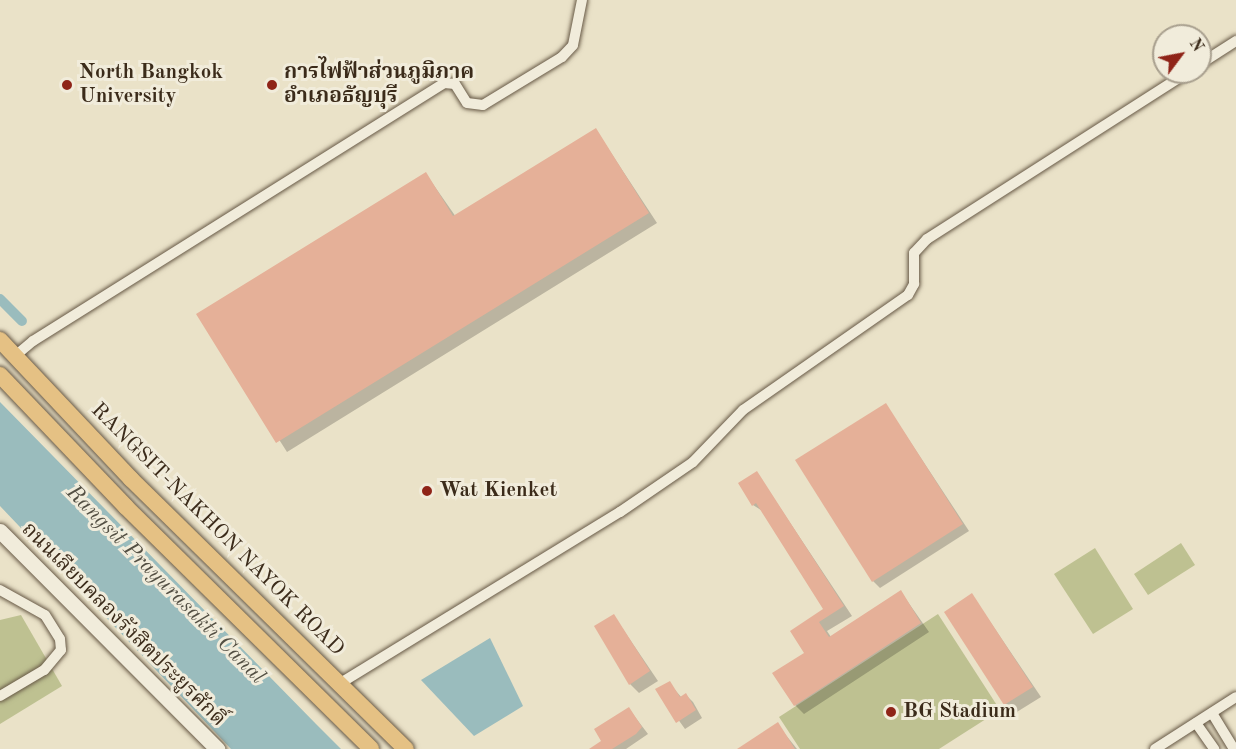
<!DOCTYPE html>
<meta charset="utf-8">
<style>
body{margin:0}
#map{position:relative;width:1236px;height:749px;overflow:hidden;background:#eae2c8;font-family:"Old Standard TT","Noto Serif Thai",serif}
div>[style]{position:absolute}
[style*='--x']{left:calc(var(--x)*1px);top:calc(var(--y)*1px);width:calc(var(--w)*1px);rotate:calc(var(--a)*1deg)}
.green>*{inset:0;background:#bec191}
.water>*{inset:0;background:#9abcbd}
.shadow>*{inset:0;background:#0003}
.canal>*{height:10px;margin:-5px;padding:0 5px;transform-origin:5px;border-radius:5px;background:#9abcbd}
.building>*{inset:0;background:#e5b098}
.roads{filter:drop-shadow(0 0 2px #675946) drop-shadow(0 0 2px #675946)}
.street>*{height:10px;margin:-5px;padding:0 5px;transform-origin:5px;border-radius:5px;background:#f1ecdb}
.secondary>*{height:15px;margin:-7.5px;padding:0 7.5px;transform-origin:7.5px;border-radius:7.5px;background:#f1ecdb}
.primary>*{height:16px;margin:-8px;padding:0 8px;transform-origin:8px;border-radius:8px;background:#e5c184}
.dots>*{width:16px;height:16px;translate:-50% -50%;box-sizing:border-box;border:3px solid #f1ecdb;border-radius:50%}
span{translate:-50% -50%;white-space:nowrap;text-align:center;line-height:1.15;-webkit-text-stroke:6px #f1ecdb;paint-order:stroke}
.poi-label{font-size:21px;color:#3b2b1a;font-weight:700}
.left{translate:0 -50%;text-align:left}
.street-label{font-size:21px;color:#3b2b1a}
.water-label{font-size:22px;color:#534f43;font-style:italic}
.north{position:absolute;left:1152px;top:24px;width:60px;height:60px;box-sizing:border-box;background:#f1ecdb;border:2px solid #a89f8e;border-radius:50%;rotate:58deg;font-size:16px;font-weight:700;line-height:24px;text-align:center;color:#3b2b1a}
.north::after{content:'';display:block;margin:auto;width:21px;height:27px;background:#8f2418;clip-path:polygon(50% 0,100% 100%,50% 72%,0 100%)}
</style>
<div id="map">
<div class="green">
<div style="clip-path:polygon(1181px 543px,1195px 565px,1148px 595px,1134px 574px)"></div>
<div style="clip-path:polygon(1095px 548px,1133px 609px,1093px 634px,1054px 574px)"></div>
<div style="clip-path:polygon(938px 614px,1000px 710px,939px 749px,800px 749px,779px 717px)"></div>
<div style="clip-path:polygon(21px 615px,62px 686px,0 724px,0 620px)"></div>
</div>
<div class="water">
<div style="clip-path:polygon(0 402px,316px 724px,341px 749px,231px 749px,0 506px)"></div>
<div style="clip-path:polygon(490px 638px,523px 706px,474px 736px,421px 680px)"></div>
</div>
<div class="shadow">
<div style="clip-path:polygon(596px 130px,657px 223px,287px 452px,199px 314px,426px 174px,456px 217px)"></div>
<div style="clip-path:polygon(886px 405px,969px 531px,880px 588px,873px 581px)"></div>
<div style="clip-path:polygon(757px 473px,852px 616px,827px 631px,831px 637px,901px 592px,929px 632px,804px 714px,795px 705px,806px 653px,792px 631px,825px 610px,764px 512px,753px 505px)"></div>
<div style="clip-path:polygon(972px 595px,1041px 697px,1015px 713px,1005px 704px)"></div>
<div style="clip-path:polygon(614px 616px,658px 681px,639px 693px,630px 684px)"></div>
<div style="clip-path:polygon(669px 683px,682px 698px,686px 695px,693px 702px,702px 718px,685px 729px,657px 690px)"></div>
<div style="clip-path:polygon(629px 709px,648px 734px,626px 749px,591px 749px,603px 741px)"></div>
<div style="clip-path:polygon(777px 724px,797px 749px,745px 749px)"></div>
</div>
<div class="canal">
<div style="--x:0;--y:299;--w:31;--a:45"></div>
</div>
<div class="building">
<div style="clip-path:polygon(596px 128px,649px 213px,276px 443px,196px 314px,426px 172px,453px 216px)"></div>
<div style="clip-path:polygon(886px 403px,963px 524px,872px 582px,795px 460px)"></div>
<div style="clip-path:polygon(757px 471px,844px 606px,819px 622px,829px 637px,901px 590px,921px 623px,794px 706px,772px 673px,804px 653px,790px 631px,823px 609px,756px 503px,752px 506px,738px 483px)"></div>
<div style="clip-path:polygon(972px 593px,1033px 687px,1004px 705px,944px 612px)"></div>
<div style="clip-path:polygon(614px 614px,650px 671px,629px 685px,594px 626px)"></div>
<div style="clip-path:polygon(670px 681px,680px 697px,686px 693px,696px 710px,676px 723px,655px 689px)"></div>
<div style="clip-path:polygon(629px 707px,642px 727px,636px 734px,612px 749px,589px 749px,601px 741px,594px 729px)"></div>
<div style="clip-path:polygon(778px 722px,795px 749px,737px 749px)"></div>
</div>
<div class="roads">
<div class="street">
<div style="--x:1200;--y:64;--w:43;--a:-32.6"></div>
<div style="--x:15;--y:356;--w:23;--a:-40"></div>
<div style="--x:33;--y:341;--w:485;--a:-32.1"></div>
<div style="--x:444;--y:83;--w:11;--a:5"></div>
<div style="--x:455;--y:84;--w:22;--a:58"></div>
<div style="--x:467;--y:103;--w:16;--a:7"></div>
<div style="--x:483;--y:105;--w:92;--a:-31.3"></div>
<div style="--x:562;--y:57;--w:16;--a:-47"></div>
<div style="--x:573;--y:45;--w:46;--a:-78.7"></div>
<div style="--x:0;--y:590;--w:51;--a:29.1"></div>
<div style="--x:45;--y:615;--w:28;--a:58"></div>
<div style="--x:60;--y:639;--w:11;--a:85"></div>
<div style="--x:61;--y:650;--w:26;--a:130"></div>
<div style="--x:44;--y:670;--w:51;--a:149.4"></div>
<div style="--x:339;--y:684;--w:329;--a:-31.5"></div>
<div style="--x:620;--y:512;--w:88;--a:-34.4"></div>
<div style="--x:693;--y:462;--w:72;--a:-46.1"></div>
<div style="--x:743;--y:410;--w:201;--a:-34.9"></div>
<div style="--x:908;--y:295;--w:13;--a:-61"></div>
<div style="--x:914;--y:284;--w:31;--a:-90"></div>
<div style="--x:914;--y:253;--w:19;--a:-47"></div>
<div style="--x:927;--y:239;--w:310;--a:-32.6"></div>
<div style="--x:1212;--y:713;--w:42;--a:58.6"></div>
<div style="--x:1196;--y:723;--w:32;--a:55"></div>
<div style="--x:1155;--y:749;--w:96;--a:-32.7"></div>
</div>
<div class="secondary">
<div style="--x:0;--y:531;--w:308;--a:45.1"></div>
</div>
<div class="primary">
<div style="--x:0;--y:340;--w:191;--a:46.7"></div>
<div style="--x:131;--y:479;--w:385;--a:44.5"></div>
<div style="--x:0;--y:375;--w:182;--a:46.3"></div>
<div style="--x:126;--y:507;--w:344;--a:44.6"></div>
</div>
</div>
<div class="dots">
<div style="left:67px;top:85px;background:#8f2418"></div>
<div style="left:272px;top:85px;background:#8f2418"></div>
<div style="left:427px;top:491px;background:#8f2418"></div>
<div style="left:891px;top:712px;background:#8f2418"></div>
</div>
<div class="poi-label">
<span class="left" style="left:79px;top:85px">North Bangkok<br>University</span>
<span class="left" style="left:284px;top:85px">การไฟฟ้าส่วนภูมิภาค<br>อำเภอธัญบุรี</span>
<span class="left" style="left:439px;top:491px">Wat Kienket</span>
<span class="left" style="left:903px;top:712px">BG Stadium</span>
</div>
<div class="street-label">
<span style="left:217px;top:530px;rotate:45deg">RANGSIT-NAKHON NAYOK ROAD</span>
<span style="left:123px;top:625px;rotate:45deg">ถนนเลียบคลองรังสิตประยูรศักดิ์</span>
</div>
<div class="water-label">
<span style="left:165px;top:585px;rotate:45deg">Rangsit Prayurasakti Canal</span>
</div>
<div class="north">N</div>
</div>
